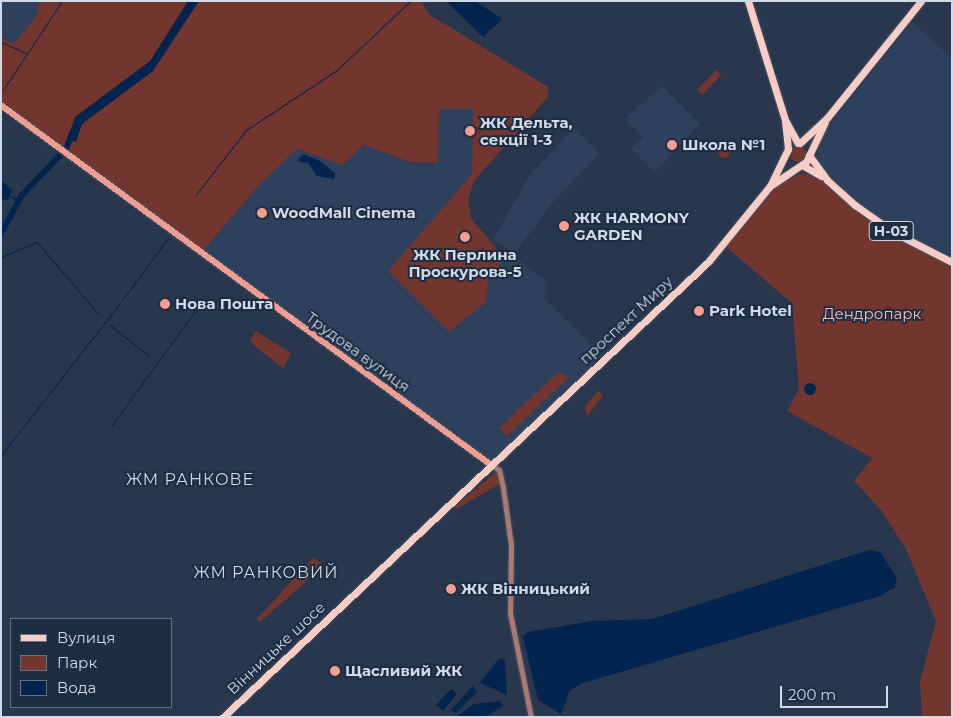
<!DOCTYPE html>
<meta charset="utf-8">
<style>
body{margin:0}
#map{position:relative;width:953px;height:718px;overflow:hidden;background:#28374d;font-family:Montserrat,sans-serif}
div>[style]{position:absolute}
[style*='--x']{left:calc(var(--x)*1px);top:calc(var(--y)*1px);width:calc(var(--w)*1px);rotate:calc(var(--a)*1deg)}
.built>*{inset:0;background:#2d415c}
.green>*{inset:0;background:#72362e}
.round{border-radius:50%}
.water>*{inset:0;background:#03244e}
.stream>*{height:1px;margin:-0.5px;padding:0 0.5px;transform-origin:0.5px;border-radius:0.5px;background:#03244e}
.river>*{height:6px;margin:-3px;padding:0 3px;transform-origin:3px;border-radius:3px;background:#03244e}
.roads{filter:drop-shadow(0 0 1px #465469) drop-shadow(0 0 1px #465469)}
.tertiary>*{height:5px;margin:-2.5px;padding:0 2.5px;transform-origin:2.5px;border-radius:2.5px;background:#ac7970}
.secondary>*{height:5.5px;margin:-2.75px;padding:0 2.75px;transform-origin:2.75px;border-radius:2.75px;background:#ee9d90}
.primary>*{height:7px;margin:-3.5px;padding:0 3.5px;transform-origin:3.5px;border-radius:3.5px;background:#f8cdc5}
.dots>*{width:14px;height:14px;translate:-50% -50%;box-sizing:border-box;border:2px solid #1e2d42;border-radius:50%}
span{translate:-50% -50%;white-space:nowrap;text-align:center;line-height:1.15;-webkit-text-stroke:4px #1e2d42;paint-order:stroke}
.shield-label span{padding:1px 4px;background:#1e2d42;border:1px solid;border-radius:4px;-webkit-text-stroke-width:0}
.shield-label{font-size:14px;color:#d0dae8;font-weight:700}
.poi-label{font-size:15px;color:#d0dae8;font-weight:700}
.left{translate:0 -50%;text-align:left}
.park-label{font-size:15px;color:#f9bdb4}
.street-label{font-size:15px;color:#d0dae8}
.neighbourhood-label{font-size:16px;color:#d0dae8;letter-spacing:1px}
.frame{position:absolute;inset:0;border:2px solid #d0dae8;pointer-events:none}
.legend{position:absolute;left:10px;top:618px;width:162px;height:90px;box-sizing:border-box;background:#1e2d42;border:1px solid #657284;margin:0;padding:6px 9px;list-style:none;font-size:15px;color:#d0dae8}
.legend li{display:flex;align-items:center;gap:10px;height:25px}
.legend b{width:25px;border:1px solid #657284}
.scale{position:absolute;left:780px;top:686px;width:108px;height:22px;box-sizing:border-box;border:2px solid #d0dae8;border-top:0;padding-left:6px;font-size:15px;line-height:18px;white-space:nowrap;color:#d0dae8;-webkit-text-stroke:4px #1e2d42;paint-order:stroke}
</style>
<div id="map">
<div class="built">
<div style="clip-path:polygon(1px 1px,39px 1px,37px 15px,15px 43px,1px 39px)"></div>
<div style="clip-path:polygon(912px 22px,952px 58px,952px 260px,894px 231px,856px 204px,821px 171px,818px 159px,819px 138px)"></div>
<div style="clip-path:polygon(662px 86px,700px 123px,655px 172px,631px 149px,643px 137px,624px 119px)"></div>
<div style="clip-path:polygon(438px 109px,473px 109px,472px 174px,389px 271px,486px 302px,488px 281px,505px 259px,516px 258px,546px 281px,544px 298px,604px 357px,490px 462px,203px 251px,258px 186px,297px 149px,342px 165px,364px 145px,410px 162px,437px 163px)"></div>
<div style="clip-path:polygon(574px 128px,600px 153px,554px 201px,515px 253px,493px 240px,529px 176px)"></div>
</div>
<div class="green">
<div style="clip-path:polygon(39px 1px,421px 1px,430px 15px,548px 87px,548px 97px,474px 181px,468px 199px,471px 218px,505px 259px,488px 281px,486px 302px,449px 332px,388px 271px,472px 174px,473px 109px,439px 109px,438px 163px,410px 162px,364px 145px,342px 165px,297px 149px,258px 186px,203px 251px,1px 103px,1px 39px,15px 43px,37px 15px)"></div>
<div style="clip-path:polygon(716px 70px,721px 75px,702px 95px,697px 90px)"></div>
<div class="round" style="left:718px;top:146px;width:12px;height:12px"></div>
<div class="round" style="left:790px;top:146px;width:16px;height:16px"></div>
<div style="clip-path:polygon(803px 173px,826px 182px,854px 207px,952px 263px,952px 717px,922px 717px,920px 682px,936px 621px,906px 549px,881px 510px,854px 481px,872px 458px,787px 411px,799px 389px,792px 303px,724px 245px,771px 187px)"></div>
<div style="clip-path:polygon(256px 331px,291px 353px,283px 368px,253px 345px,250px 339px)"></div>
<div style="clip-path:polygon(558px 372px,569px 377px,507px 436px,499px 428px)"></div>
<div style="clip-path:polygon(598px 391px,603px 395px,587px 417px,585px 406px)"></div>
<div style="clip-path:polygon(497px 471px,500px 484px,456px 509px,454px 507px)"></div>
<div style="clip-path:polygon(313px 558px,325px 565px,261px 621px,256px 620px)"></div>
</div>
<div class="water">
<div style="clip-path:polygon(188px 1px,199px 1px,153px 71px,82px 124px,76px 142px,67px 140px,75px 117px,150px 61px)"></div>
<div style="clip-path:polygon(446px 1px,475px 1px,502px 19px,483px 37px)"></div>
<div style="clip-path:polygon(303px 154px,320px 161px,335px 173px,334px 179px,317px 176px,308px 163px,297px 161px)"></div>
<div style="clip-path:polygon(1px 180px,12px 190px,8px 200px,1px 199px)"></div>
<div class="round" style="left:804px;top:383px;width:12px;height:12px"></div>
<div style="clip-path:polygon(869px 550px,880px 552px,897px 578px,894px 588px,880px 596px,583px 683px,570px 690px,561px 714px,538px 700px,523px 637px,527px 632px,592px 621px,652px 619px)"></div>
<div style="clip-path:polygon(499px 658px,505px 660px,507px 695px,480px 683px)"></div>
<div style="clip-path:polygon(473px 686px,477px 692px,456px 713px,451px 710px)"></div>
<div style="clip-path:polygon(451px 689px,457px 694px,443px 711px,436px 705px)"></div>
<div style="clip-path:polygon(501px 701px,503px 706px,485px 717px,456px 717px,474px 704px)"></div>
</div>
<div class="stream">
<div style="--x:1;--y:42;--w:27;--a:24"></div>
<div style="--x:3;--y:90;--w:107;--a:-56.5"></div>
<div style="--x:11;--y:196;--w:9;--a:36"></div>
<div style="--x:195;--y:196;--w:83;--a:-52.3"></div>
<div style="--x:246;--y:130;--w:109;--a:-33.4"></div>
<div style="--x:337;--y:70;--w:100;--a:-43.4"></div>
<div style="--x:1;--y:257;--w:39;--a:-23"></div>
<div style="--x:37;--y:242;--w:94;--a:49.7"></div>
<div style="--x:122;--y:300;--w:77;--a:-53.4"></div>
<div style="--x:110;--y:325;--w:50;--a:38.5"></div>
<div style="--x:112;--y:425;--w:145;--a:-54"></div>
<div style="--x:1;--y:455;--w:193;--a:-51.9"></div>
</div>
<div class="river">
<div style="--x:1;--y:233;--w:43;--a:-61.1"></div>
<div style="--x:22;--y:195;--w:64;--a:-46.3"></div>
<div style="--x:66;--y:149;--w:17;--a:-69"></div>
</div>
<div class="roads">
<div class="tertiary">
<div style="--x:490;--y:464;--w:11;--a:34"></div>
<div style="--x:499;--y:470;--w:18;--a:77"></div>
<div style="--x:503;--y:488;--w:58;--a:82"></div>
<div style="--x:511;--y:545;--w:68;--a:90.8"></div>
<div style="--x:510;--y:613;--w:106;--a:78.6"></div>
</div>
<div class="secondary">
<div style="--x:1;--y:105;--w:607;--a:36.28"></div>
</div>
<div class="primary">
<div style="--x:748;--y:1;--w:125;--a:72.7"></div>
<div style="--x:785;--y:120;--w:26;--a:61"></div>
<div style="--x:800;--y:143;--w:37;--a:-43"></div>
<div style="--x:827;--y:118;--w:150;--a:-51.2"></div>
<div style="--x:809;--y:155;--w:31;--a:54"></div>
<div style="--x:827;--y:180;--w:38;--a:42"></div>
<div style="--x:855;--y:205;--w:47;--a:35.4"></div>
<div style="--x:893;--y:232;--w:66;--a:27"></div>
<div style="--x:802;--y:165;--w:22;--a:30"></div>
<div style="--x:773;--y:184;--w:40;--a:-34"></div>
<div style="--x:806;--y:162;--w:44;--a:-64.6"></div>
<div style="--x:223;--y:717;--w:665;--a:-43.17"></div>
<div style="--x:708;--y:262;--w:98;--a:-50.8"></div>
<div style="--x:770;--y:186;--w:41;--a:-64.1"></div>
<div style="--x:788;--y:149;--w:29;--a:-96"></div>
</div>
</div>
<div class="dots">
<div style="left:470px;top:131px;background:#f59d8f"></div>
<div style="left:672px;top:145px;background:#f59d8f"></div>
<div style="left:262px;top:213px;background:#f59d8f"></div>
<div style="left:564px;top:226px;background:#f59d8f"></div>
<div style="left:465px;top:237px;background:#f59d8f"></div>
<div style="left:165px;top:304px;background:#f59d8f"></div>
<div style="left:699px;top:311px;background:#f59d8f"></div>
<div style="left:451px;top:589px;background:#f59d8f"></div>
<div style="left:335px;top:671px;background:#f59d8f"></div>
</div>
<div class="shield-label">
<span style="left:891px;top:231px">Н-03</span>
</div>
<div class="poi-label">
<span class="left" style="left:480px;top:131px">ЖК Дельта,<br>секції 1-3</span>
<span class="left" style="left:682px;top:145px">Школа №1</span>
<span class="left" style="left:272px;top:213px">WoodMall Cinema</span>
<span class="left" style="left:574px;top:226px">ЖК HARMONY<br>GARDEN</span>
<span style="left:465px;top:263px">ЖК Перлина<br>Проскурова-5</span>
<span class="left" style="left:175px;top:304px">Нова Пошта</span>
<span class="left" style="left:709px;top:311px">Park Hotel</span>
<span class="left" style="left:461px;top:589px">ЖК Вінницький</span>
<span class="left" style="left:345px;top:671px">Щасливий ЖК</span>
</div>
<div class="park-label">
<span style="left:872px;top:314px">Дендропарк</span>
</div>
<div class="street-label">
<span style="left:626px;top:320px;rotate:-43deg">проспект Миру</span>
<span style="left:358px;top:352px;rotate:36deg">Трудова вулиця</span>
<span style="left:276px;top:648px;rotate:-43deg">Вінницьке шосе</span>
</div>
<div class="neighbourhood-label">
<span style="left:190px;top:480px">ЖМ РАНКОВЕ</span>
<span style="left:266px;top:573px">ЖМ РАНКОВИЙ</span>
</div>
<div class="frame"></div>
<ul class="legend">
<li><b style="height:6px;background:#f8cdc5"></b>Вулиця</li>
<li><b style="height:14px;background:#72362e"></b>Парк</li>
<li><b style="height:14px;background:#03244e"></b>Вода</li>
</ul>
<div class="scale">200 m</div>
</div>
